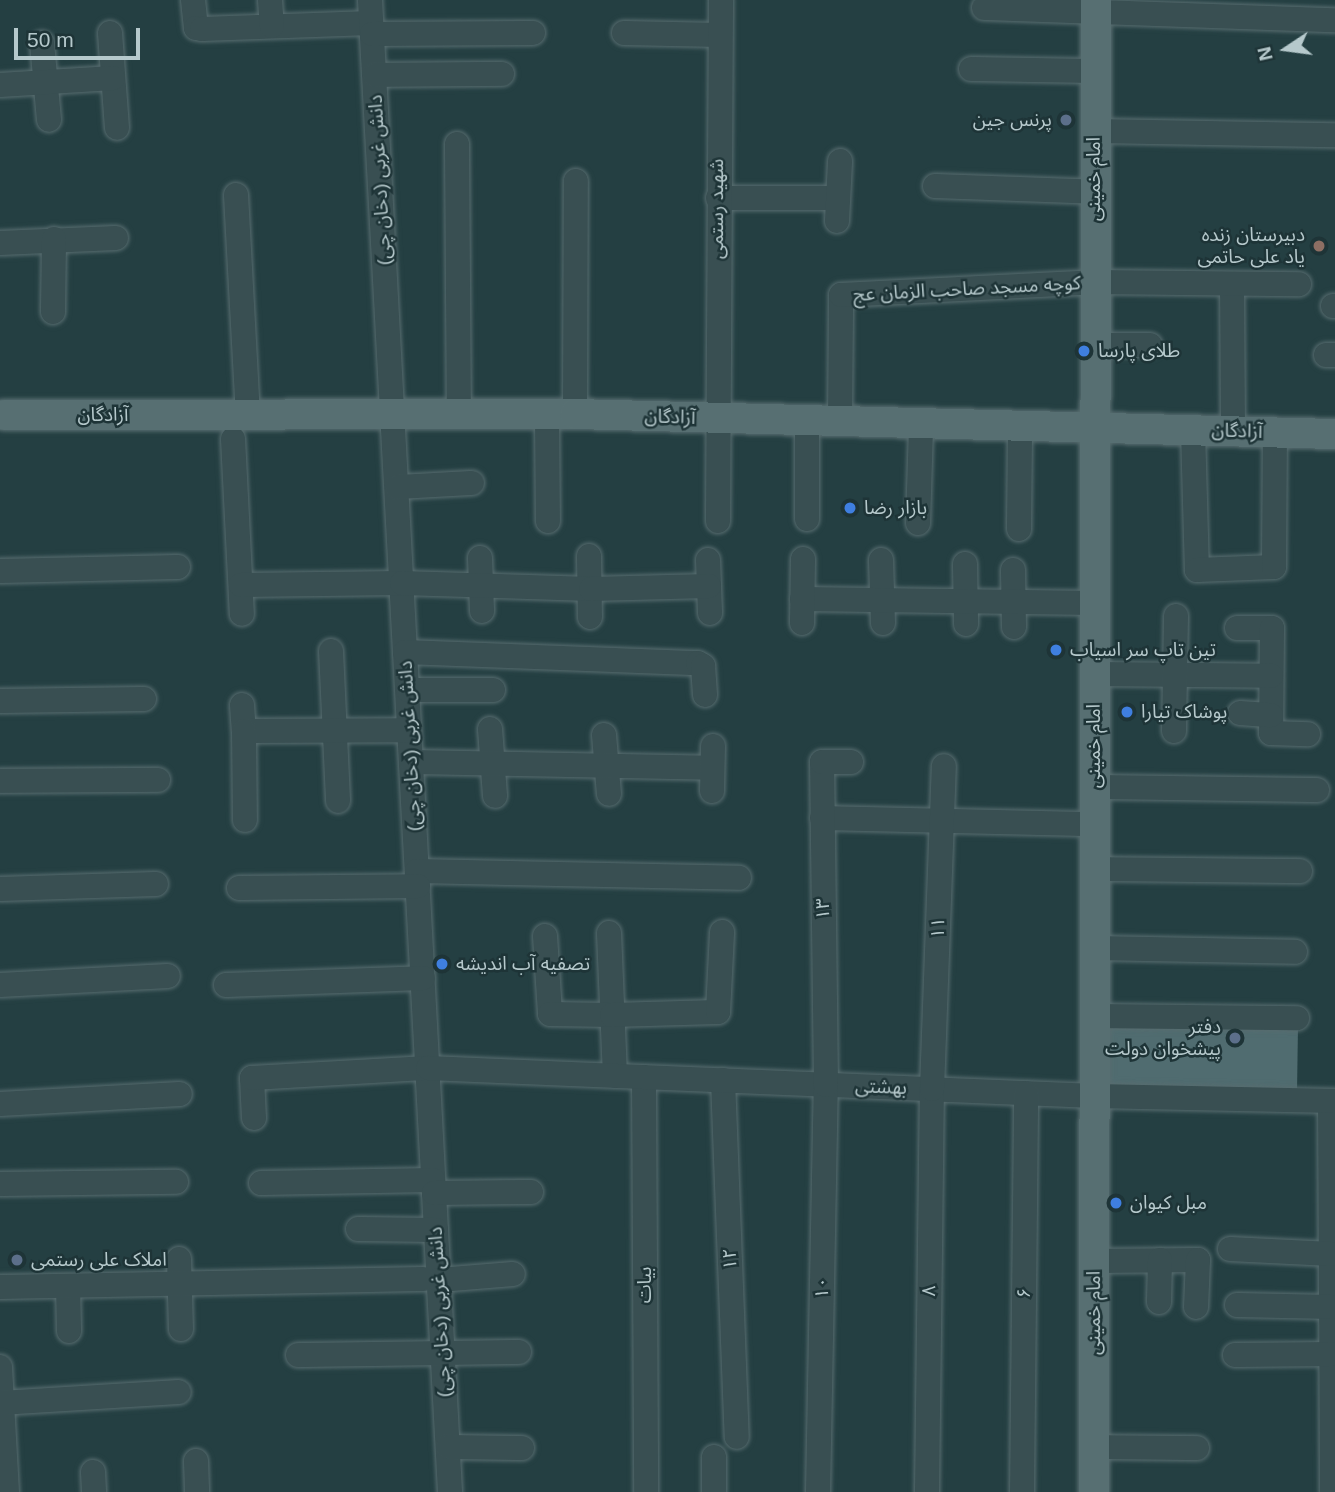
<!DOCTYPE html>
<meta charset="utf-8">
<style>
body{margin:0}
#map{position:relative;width:1335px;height:1492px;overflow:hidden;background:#243f42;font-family:Helvetica,"Noto Sans Arabic",sans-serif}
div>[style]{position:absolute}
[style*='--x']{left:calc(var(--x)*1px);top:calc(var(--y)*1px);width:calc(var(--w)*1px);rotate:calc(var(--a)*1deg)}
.building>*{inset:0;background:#506c70}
.roads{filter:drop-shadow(0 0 2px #576c6f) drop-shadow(0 0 2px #576c6f)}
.minor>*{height:24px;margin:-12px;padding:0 12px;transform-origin:12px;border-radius:12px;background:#394f52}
.major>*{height:30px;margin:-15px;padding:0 15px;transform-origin:15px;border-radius:15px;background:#576f72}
.dots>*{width:19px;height:19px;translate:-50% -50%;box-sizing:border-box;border:4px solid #1e3437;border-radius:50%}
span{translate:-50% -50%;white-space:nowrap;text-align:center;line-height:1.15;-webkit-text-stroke:5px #1e3437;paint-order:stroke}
.poi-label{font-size:19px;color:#b6c9cc}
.right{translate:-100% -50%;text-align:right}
.left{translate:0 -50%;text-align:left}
.street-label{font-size:19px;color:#b6c9cc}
.north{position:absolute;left:1251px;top:14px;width:70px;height:70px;-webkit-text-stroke:5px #1e3437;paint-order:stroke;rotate:257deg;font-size:19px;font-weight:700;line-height:28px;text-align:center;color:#b6c9cc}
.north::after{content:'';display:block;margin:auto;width:24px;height:32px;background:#b6c9cc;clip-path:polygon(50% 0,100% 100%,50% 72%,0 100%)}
.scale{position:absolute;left:14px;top:28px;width:126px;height:32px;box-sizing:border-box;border:4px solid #b6c9cc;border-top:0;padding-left:9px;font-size:21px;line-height:24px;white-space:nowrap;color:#b6c9cc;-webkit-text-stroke:5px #1e3437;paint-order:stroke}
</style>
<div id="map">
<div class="building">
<div style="clip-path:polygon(1102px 1022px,1298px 1026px,1297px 1092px,1101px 1089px)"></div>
</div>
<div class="roads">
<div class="minor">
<div style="--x:193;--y:0;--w:28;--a:84"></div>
<div style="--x:196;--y:28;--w:6;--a:9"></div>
<div style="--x:202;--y:29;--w:169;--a:-2"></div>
<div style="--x:270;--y:0;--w:26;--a:86"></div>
<div style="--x:370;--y:0;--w:1494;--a:86.93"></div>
<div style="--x:984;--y:8;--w:351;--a:2"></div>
<div style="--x:110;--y:33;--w:95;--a:85.8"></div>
<div style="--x:624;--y:33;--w:96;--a:1.2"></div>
<div style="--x:372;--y:34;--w:161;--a:-0.4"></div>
<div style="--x:42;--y:43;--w:77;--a:84.8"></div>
<div style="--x:971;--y:69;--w:124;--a:0.9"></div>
<div style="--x:375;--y:75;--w:127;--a:-0.5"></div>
<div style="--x:0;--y:85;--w:113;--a:-3.5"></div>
<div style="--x:1094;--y:131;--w:241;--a:1"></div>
<div style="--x:457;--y:144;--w:270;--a:89.6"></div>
<div style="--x:935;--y:186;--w:160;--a:2.1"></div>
<div style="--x:236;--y:195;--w:219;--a:86.9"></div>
<div style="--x:718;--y:198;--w:119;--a:0"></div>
<div style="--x:837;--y:221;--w:60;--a:-87.1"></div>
<div style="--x:0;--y:243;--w:116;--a:-2.5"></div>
<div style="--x:1232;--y:284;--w:147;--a:89.6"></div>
<div style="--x:1333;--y:306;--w:2;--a:0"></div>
<div style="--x:53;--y:312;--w:73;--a:-89.2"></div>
<div style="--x:1094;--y:345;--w:56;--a:0"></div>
<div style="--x:1326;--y:355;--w:9;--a:0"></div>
<div style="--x:575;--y:414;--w:233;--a:-89.8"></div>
<div style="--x:547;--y:416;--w:105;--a:89.5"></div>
<div style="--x:840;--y:422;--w:127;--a:-89.5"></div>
<div style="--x:841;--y:295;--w:253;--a:-2.9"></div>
<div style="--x:1094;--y:282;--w:205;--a:0.6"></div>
<div style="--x:1193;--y:430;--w:140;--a:88.4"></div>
<div style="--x:1197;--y:570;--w:77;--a:-2.2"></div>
<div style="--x:1274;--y:567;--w:134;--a:-89.6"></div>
<div style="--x:233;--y:439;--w:175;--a:87.1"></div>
<div style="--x:397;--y:487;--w:75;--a:-3.1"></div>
<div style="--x:807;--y:519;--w:98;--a:-90"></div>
<div style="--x:718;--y:521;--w:521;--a:-89.67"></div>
<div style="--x:918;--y:523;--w:98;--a:-88.2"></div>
<div style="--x:1019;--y:529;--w:102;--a:-89.4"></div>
<div style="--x:589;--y:556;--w:61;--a:89.1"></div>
<div style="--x:480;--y:558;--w:53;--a:87.8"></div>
<div style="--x:708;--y:560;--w:53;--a:87.8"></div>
<div style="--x:881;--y:560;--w:63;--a:88.2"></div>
<div style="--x:965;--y:564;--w:60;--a:89"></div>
<div style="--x:1013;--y:570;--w:57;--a:89"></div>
<div style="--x:0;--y:571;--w:178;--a:-1.3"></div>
<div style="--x:241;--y:585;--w:161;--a:-0.7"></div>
<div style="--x:402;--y:583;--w:189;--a:1.8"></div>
<div style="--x:591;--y:589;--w:118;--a:-1.5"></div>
<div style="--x:802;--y:599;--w:292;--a:0.8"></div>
<div style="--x:802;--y:623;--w:64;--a:-89.1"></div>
<div style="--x:1237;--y:628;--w:35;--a:0"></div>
<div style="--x:1272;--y:628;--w:105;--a:90.5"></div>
<div style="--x:1271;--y:733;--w:37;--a:2"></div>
<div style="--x:331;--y:651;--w:150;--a:87.3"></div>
<div style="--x:405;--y:652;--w:293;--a:2.2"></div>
<div style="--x:698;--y:663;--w:6;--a:31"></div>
<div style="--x:703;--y:666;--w:29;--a:86"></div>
<div style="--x:1094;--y:674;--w:177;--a:0.6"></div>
<div style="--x:408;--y:690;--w:85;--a:0"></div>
<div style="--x:0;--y:701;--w:144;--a:-0.8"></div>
<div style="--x:242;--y:705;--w:26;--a:86"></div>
<div style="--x:244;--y:731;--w:165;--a:-0.3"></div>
<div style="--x:1240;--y:713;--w:31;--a:4"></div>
<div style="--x:490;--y:729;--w:67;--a:85.7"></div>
<div style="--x:244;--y:731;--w:89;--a:89.4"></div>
<div style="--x:1174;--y:731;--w:115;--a:-89"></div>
<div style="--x:604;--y:735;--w:59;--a:85.2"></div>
<div style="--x:412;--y:762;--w:300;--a:1.1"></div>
<div style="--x:0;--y:781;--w:158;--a:-0.4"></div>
<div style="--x:1095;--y:787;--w:222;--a:0.8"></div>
<div style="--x:712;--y:791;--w:45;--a:-88.7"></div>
<div style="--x:822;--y:818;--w:272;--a:1.3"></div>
<div style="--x:1094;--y:869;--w:206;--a:0.6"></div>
<div style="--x:417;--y:871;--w:322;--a:1.2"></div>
<div style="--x:239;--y:888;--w:179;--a:-0.6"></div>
<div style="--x:0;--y:889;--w:156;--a:-1.8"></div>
<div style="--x:609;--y:933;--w:143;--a:87.6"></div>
<div style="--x:545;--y:936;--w:78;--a:86.3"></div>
<div style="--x:550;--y:1014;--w:62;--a:0.9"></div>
<div style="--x:612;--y:1015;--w:106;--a:-1.6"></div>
<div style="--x:718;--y:1012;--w:80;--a:-87.1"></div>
<div style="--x:1094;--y:948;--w:201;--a:1.1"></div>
<div style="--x:0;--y:985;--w:168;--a:-3.1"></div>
<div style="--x:226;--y:985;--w:197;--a:-2"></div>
<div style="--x:1094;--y:1016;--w:203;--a:0.6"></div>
<div style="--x:644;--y:1077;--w:415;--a:89.7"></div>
<div style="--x:723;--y:1080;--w:357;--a:87.8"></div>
<div style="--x:1330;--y:1101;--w:391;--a:89.7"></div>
<div style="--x:0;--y:1104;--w:180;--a:-3.2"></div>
<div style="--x:254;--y:1118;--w:40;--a:-92.9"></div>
<div style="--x:252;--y:1078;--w:176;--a:-3.3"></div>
<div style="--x:428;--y:1068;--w:667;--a:2.41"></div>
<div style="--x:1094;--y:1096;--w:241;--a:1.2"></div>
<div style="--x:261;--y:1183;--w:172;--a:-1"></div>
<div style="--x:0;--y:1184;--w:176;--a:-0.7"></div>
<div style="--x:434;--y:1193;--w:97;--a:-0.6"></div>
<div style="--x:358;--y:1229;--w:78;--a:0.7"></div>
<div style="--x:1230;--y:1249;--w:101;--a:2.8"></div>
<div style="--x:179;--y:1259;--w:70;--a:88.4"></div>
<div style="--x:1094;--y:1261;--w:104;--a:-0.6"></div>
<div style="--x:1198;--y:1260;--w:47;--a:92.4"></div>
<div style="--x:439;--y:1280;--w:74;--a:-4.6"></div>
<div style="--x:68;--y:1286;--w:45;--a:88.7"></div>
<div style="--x:0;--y:1287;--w:423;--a:-1.1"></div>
<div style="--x:1159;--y:1302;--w:42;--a:-88.6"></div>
<div style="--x:1237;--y:1305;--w:95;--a:1.2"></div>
<div style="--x:298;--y:1355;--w:221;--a:-0.8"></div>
<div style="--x:1235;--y:1355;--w:97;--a:-0.6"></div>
<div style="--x:0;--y:1367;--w:125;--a:86.8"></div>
<div style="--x:0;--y:1403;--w:179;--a:-3.5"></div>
<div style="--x:448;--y:1447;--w:74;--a:0.8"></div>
<div style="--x:1094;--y:1447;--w:103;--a:0.6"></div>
<div style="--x:196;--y:1461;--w:31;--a:88"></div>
<div style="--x:93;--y:1472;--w:20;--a:87"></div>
<div style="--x:714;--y:1492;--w:35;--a:-90"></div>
<div style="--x:818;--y:1492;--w:407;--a:-88.9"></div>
<div style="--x:826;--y:1085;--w:323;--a:-90.7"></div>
<div style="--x:822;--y:762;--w:29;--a:0"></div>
<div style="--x:927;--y:1492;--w:403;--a:-89.3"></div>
<div style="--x:932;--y:1089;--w:323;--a:-87.9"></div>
<div style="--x:1022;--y:1492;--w:399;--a:-89.4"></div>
</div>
<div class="major">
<div style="--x:4;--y:415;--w:571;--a:-0.1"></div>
<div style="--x:575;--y:414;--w:760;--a:1.51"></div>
<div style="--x:1094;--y:1492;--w:1492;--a:-89.92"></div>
</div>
</div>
<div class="dots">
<div style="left:1066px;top:120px;background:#5c6f8a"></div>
<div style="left:1319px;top:246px;background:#8d6e63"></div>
<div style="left:1084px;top:351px;background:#3f7fe0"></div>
<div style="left:850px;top:508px;background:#3f7fe0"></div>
<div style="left:1056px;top:650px;background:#3f7fe0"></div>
<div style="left:1127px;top:712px;background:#3f7fe0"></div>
<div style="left:442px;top:964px;background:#3f7fe0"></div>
<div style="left:1235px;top:1038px;background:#5c6f8a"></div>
<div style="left:1116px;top:1203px;background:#3f7fe0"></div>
<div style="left:17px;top:1260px;background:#5c6f8a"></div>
</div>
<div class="poi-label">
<span class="right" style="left:1052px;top:120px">پرنس جین</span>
<span class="right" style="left:1305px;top:246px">دبیرستان زنده<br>یاد علی حاتمی</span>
<span class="left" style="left:1098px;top:351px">طلای پارسا</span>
<span class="left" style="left:864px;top:508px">بازار رضا</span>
<span class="left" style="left:1070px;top:650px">تین تاپ سر اسیاب</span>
<span class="left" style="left:1141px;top:712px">پوشاک تیارا</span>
<span class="left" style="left:456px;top:964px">تصفیه آب اندیشه</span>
<span class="right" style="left:1221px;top:1038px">دفتر<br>پیشخوان دولت</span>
<span class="left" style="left:1130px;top:1203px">مبل کیوان</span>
<span class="left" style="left:31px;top:1260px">املاک علی رستمی</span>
</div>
<div class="street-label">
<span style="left:1094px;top:179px;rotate:-90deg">امام خمینی</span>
<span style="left:380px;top:180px;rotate:-93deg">دانش غربی (دخان چی)</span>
<span style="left:717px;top:209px;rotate:-90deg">شهید رستمی</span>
<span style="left:967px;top:289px;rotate:-3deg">کوچه مسجد صاحب الزمان عج</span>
<span style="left:103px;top:415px">آزادگان</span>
<span style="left:670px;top:417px;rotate:2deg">آزادگان</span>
<span style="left:1237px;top:431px;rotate:2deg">آزادگان</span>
<span style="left:410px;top:746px;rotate:-93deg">دانش غربی (دخان چی)</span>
<span style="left:1094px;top:746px;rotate:-90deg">امام خمینی</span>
<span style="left:823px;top:909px;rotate:-91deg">۱۳</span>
<span style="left:938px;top:928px;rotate:-88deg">۱۱</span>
<span style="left:881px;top:1087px;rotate:2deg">بهشتی</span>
<span style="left:730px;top:1259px;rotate:-92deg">۱۲</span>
<span style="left:645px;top:1285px;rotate:-90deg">بیات</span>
<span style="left:822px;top:1288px;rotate:-89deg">۱۰</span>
<span style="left:929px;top:1291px;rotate:-89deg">۸</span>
<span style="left:1024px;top:1293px;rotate:-89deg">۶</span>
<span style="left:440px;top:1312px;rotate:-93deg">دانش غربی (دخان چی)</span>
<span style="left:1094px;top:1313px;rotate:-90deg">امام خمینی</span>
</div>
<div class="north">N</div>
<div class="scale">50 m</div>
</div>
